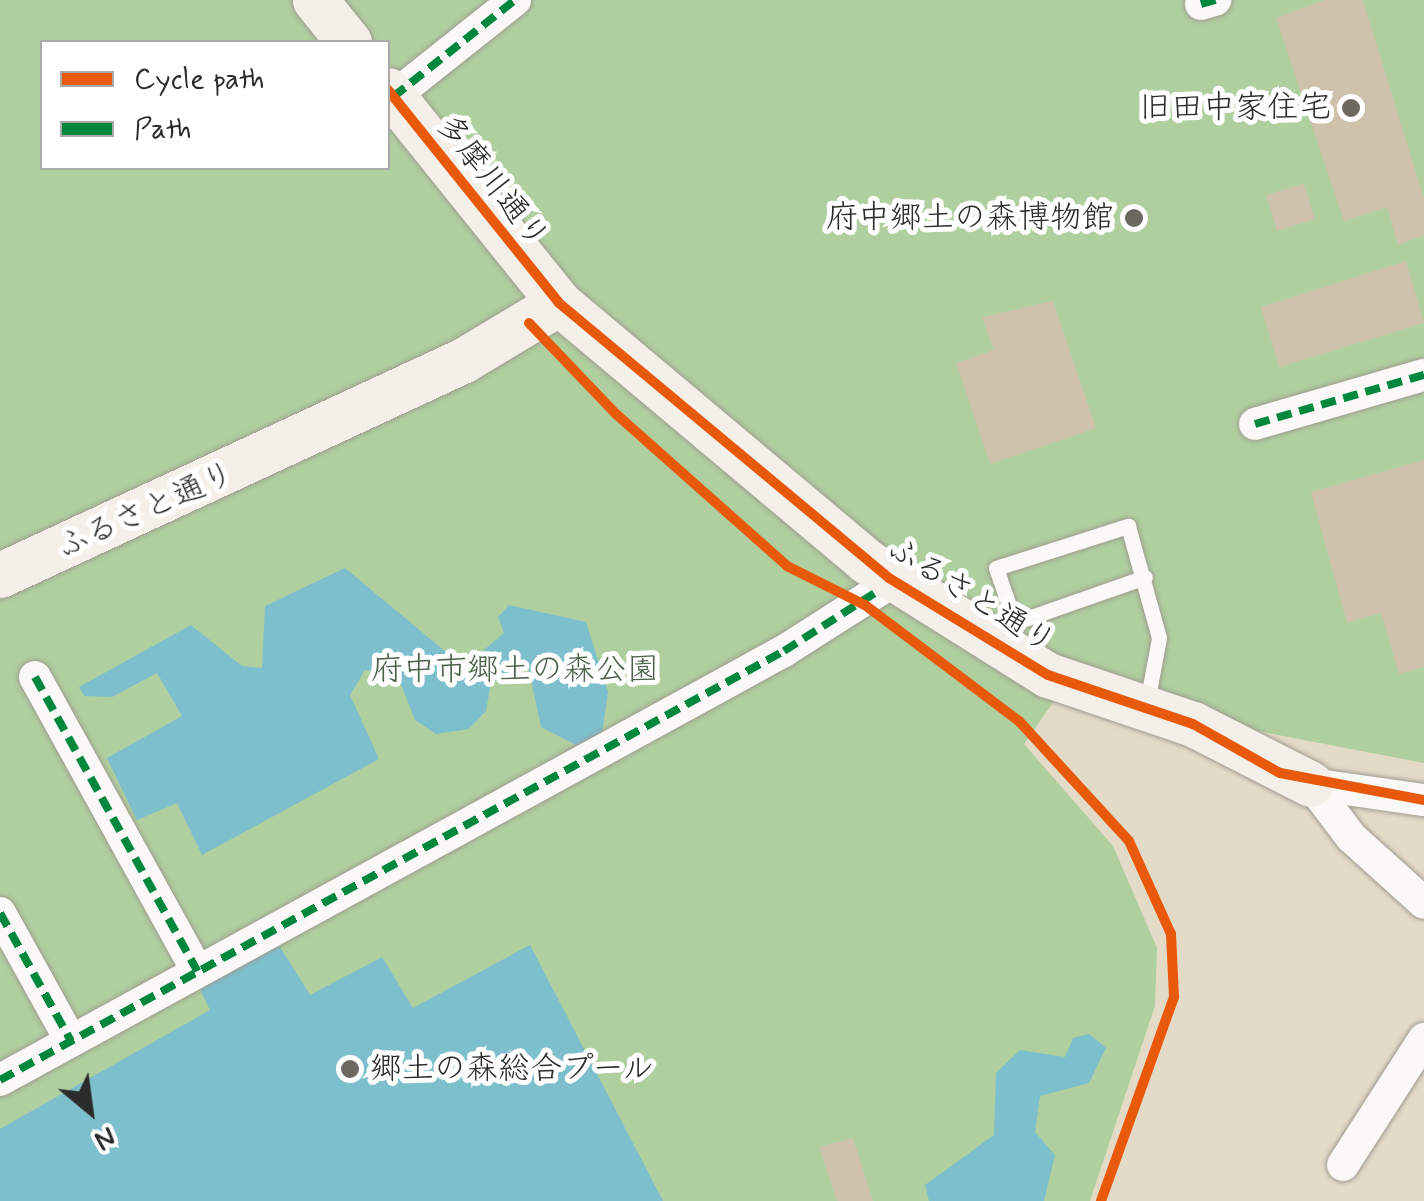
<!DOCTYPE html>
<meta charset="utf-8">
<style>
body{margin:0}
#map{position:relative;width:1424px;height:1201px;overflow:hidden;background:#e3dac7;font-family:Mynerve,"Klee One",sans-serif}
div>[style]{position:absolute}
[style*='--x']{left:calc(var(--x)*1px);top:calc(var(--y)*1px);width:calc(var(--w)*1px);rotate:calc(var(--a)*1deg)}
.green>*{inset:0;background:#afcf9f}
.water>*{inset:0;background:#7dbfcd}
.building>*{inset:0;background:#cec2ad}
.roads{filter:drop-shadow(0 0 2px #a09b91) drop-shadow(0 0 2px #a09b91)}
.lane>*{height:15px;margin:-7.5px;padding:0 7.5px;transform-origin:7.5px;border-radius:7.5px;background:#fbf9f7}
.street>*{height:32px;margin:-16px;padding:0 16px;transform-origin:16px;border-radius:16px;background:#fbf9f7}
.secondary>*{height:45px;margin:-22.5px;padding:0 22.5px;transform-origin:22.5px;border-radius:22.5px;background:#f4f0e9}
.quiet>*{height:8px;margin-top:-4px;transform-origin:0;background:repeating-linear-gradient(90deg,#00873e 0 15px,transparent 0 23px)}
.cycleway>*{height:10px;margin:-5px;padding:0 5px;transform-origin:5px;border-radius:5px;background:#e8590c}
.dots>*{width:28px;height:28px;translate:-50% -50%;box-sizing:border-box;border:5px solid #fff;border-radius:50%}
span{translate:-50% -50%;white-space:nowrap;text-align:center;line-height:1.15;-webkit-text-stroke:10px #fff;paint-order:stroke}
.poi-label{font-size:32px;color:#2b2b2b}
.right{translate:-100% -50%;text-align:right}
.left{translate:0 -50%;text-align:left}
.street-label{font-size:32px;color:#2b2b2b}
.park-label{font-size:32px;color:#4a6148}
.legend{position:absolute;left:40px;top:40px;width:350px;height:130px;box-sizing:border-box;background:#fff;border:2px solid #aaa;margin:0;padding:12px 18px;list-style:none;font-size:30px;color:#2b2b2b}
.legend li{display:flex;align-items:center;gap:20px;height:50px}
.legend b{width:50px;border:2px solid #aaa}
.north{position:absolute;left:40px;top:1061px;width:100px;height:100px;-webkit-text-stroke:8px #fff;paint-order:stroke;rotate:151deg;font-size:28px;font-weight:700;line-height:40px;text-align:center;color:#2b2b2b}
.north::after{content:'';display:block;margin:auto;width:35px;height:45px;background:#2b2b2b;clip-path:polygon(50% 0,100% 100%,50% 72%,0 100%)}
</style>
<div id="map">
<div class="green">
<div style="clip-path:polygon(evenodd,0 0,1424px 0,1424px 763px,1216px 723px,1077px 668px,1024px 744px,1113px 846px,1157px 948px,1155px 1006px,1090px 1201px,0 1201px,0 0,42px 42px,388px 42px,388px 168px,42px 168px,42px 42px)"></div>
</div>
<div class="water">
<div style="clip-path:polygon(345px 568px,464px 667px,504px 633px,498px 617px,509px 605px,586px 622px,608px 692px,602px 734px,576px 745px,541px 727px,528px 666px,491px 683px,486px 711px,469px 729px,436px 734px,415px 720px,397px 674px,365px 670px,350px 695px,379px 759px,202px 855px,177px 803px,137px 820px,107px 758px,182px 716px,157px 673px,112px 697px,84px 696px,79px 687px,191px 625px,242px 666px,262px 668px,265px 606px)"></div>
<div style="clip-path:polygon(277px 942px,310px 995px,382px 957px,413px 1008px,530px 945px,663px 1201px,0 1201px,0 1129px,210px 1010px,199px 987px)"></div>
<div style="clip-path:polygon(1089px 1034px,1106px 1048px,1089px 1083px,1040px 1096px,1035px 1132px,1055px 1155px,1044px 1201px,929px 1201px,925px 1185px,994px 1135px,996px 1073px,1020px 1050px,1065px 1057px,1073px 1038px)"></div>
</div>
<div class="building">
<div style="clip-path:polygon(1324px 0,1363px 0,1424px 199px,1424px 235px,1398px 245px,1387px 207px,1344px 221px,1276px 18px)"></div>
<div style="clip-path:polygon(1304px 184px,1315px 219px,1277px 231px,1266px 195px)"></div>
<div style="clip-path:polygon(1406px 261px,1424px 323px,1279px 367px,1261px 307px)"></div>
<div style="clip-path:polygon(1053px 301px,1096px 428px,990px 464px,956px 363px,994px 350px,982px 317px)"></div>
<div style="clip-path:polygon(1424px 460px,1424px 667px,1399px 674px,1381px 613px,1347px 623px,1311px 492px)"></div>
<div style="clip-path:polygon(853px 1138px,873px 1201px,837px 1201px,819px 1147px)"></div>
</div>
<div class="roads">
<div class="lane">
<div style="--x:1014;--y:620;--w:55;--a:-109.1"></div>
<div style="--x:996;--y:568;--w:139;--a:-17.7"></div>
<div style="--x:1128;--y:526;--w:116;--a:74.5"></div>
<div style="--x:1159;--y:638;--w:66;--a:100.5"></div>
<div style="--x:1008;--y:625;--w:145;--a:-19.3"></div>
</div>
<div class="street">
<div style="--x:1201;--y:4;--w:15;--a:-16"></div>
<div style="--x:393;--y:97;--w:156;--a:-38.5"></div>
<div style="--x:1255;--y:424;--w:176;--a:-16.2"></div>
<div style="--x:35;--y:677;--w:336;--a:61.1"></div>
<div style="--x:1311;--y:784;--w:66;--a:53"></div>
<div style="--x:1351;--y:837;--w:98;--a:42.1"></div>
<div style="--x:1311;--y:784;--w:114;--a:8.1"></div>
<div style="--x:0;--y:913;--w:146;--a:61"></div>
<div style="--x:0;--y:1080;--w:894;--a:-28.69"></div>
<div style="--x:784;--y:651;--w:115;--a:-32.6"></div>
<div style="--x:1343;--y:1165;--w:150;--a:-57.3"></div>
</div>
<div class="secondary">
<div style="--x:315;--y:0;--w:54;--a:51"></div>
<div style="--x:388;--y:90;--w:273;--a:51.2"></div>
<div style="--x:559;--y:303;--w:401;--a:40"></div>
<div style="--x:866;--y:561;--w:215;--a:32.1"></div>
<div style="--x:1048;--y:675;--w:153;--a:18.7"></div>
<div style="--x:1193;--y:724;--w:132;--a:27"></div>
<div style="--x:0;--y:575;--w:511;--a:-24.86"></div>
<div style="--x:464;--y:360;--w:111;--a:-31"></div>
</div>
</div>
<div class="quiet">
<div style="--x:1201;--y:4;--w:15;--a:-16"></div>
<div style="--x:393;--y:97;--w:156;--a:-38.5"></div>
<div style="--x:1255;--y:424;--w:176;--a:-16.2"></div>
<div style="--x:35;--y:677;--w:336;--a:61.1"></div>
<div style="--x:0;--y:913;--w:146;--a:61"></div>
<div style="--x:0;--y:1080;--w:894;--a:-28.69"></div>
<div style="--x:784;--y:651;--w:115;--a:-32.6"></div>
</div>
<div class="cycleway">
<div style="--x:388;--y:90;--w:273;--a:51.2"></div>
<div style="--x:559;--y:303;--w:430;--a:39.8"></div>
<div style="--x:889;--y:578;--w:186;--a:31.4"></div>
<div style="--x:1048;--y:675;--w:153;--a:18.7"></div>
<div style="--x:1193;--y:724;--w:100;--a:29.4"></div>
<div style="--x:1280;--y:773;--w:147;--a:10.6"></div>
<div style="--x:529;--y:323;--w:126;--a:46.3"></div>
<div style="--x:616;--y:414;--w:229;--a:41.6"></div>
<div style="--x:787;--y:566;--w:87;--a:26.6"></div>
<div style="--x:865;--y:605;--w:193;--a:37"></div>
<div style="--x:1019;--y:721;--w:163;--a:47.5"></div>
<div style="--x:1129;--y:841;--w:102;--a:65.7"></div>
<div style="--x:1171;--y:934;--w:63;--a:87.3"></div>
<div style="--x:1174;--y:997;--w:217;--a:109.7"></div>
</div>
<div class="dots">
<div style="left:1351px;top:108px;background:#6b6862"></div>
<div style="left:1134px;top:218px;background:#6b6862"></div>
<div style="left:350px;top:1069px;background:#6b6862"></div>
</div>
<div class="poi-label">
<span class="right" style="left:1331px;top:108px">旧田中家住宅</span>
<span class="right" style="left:1114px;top:218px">府中郷土の森博物館</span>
<span class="left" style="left:370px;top:1069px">郷土の森総合プール</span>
</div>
<div class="street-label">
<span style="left:492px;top:182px;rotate:52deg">多摩川通り</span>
<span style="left:146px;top:511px;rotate:-24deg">ふるさと通り</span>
<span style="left:971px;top:596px;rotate:32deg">ふるさと通り</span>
</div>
<div class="park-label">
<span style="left:515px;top:670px">府中市郷土の森公園</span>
</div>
<ul class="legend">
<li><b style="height:12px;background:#e8590c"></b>Cycle path</li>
<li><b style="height:12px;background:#00873e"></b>Path</li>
</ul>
<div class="north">N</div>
</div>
